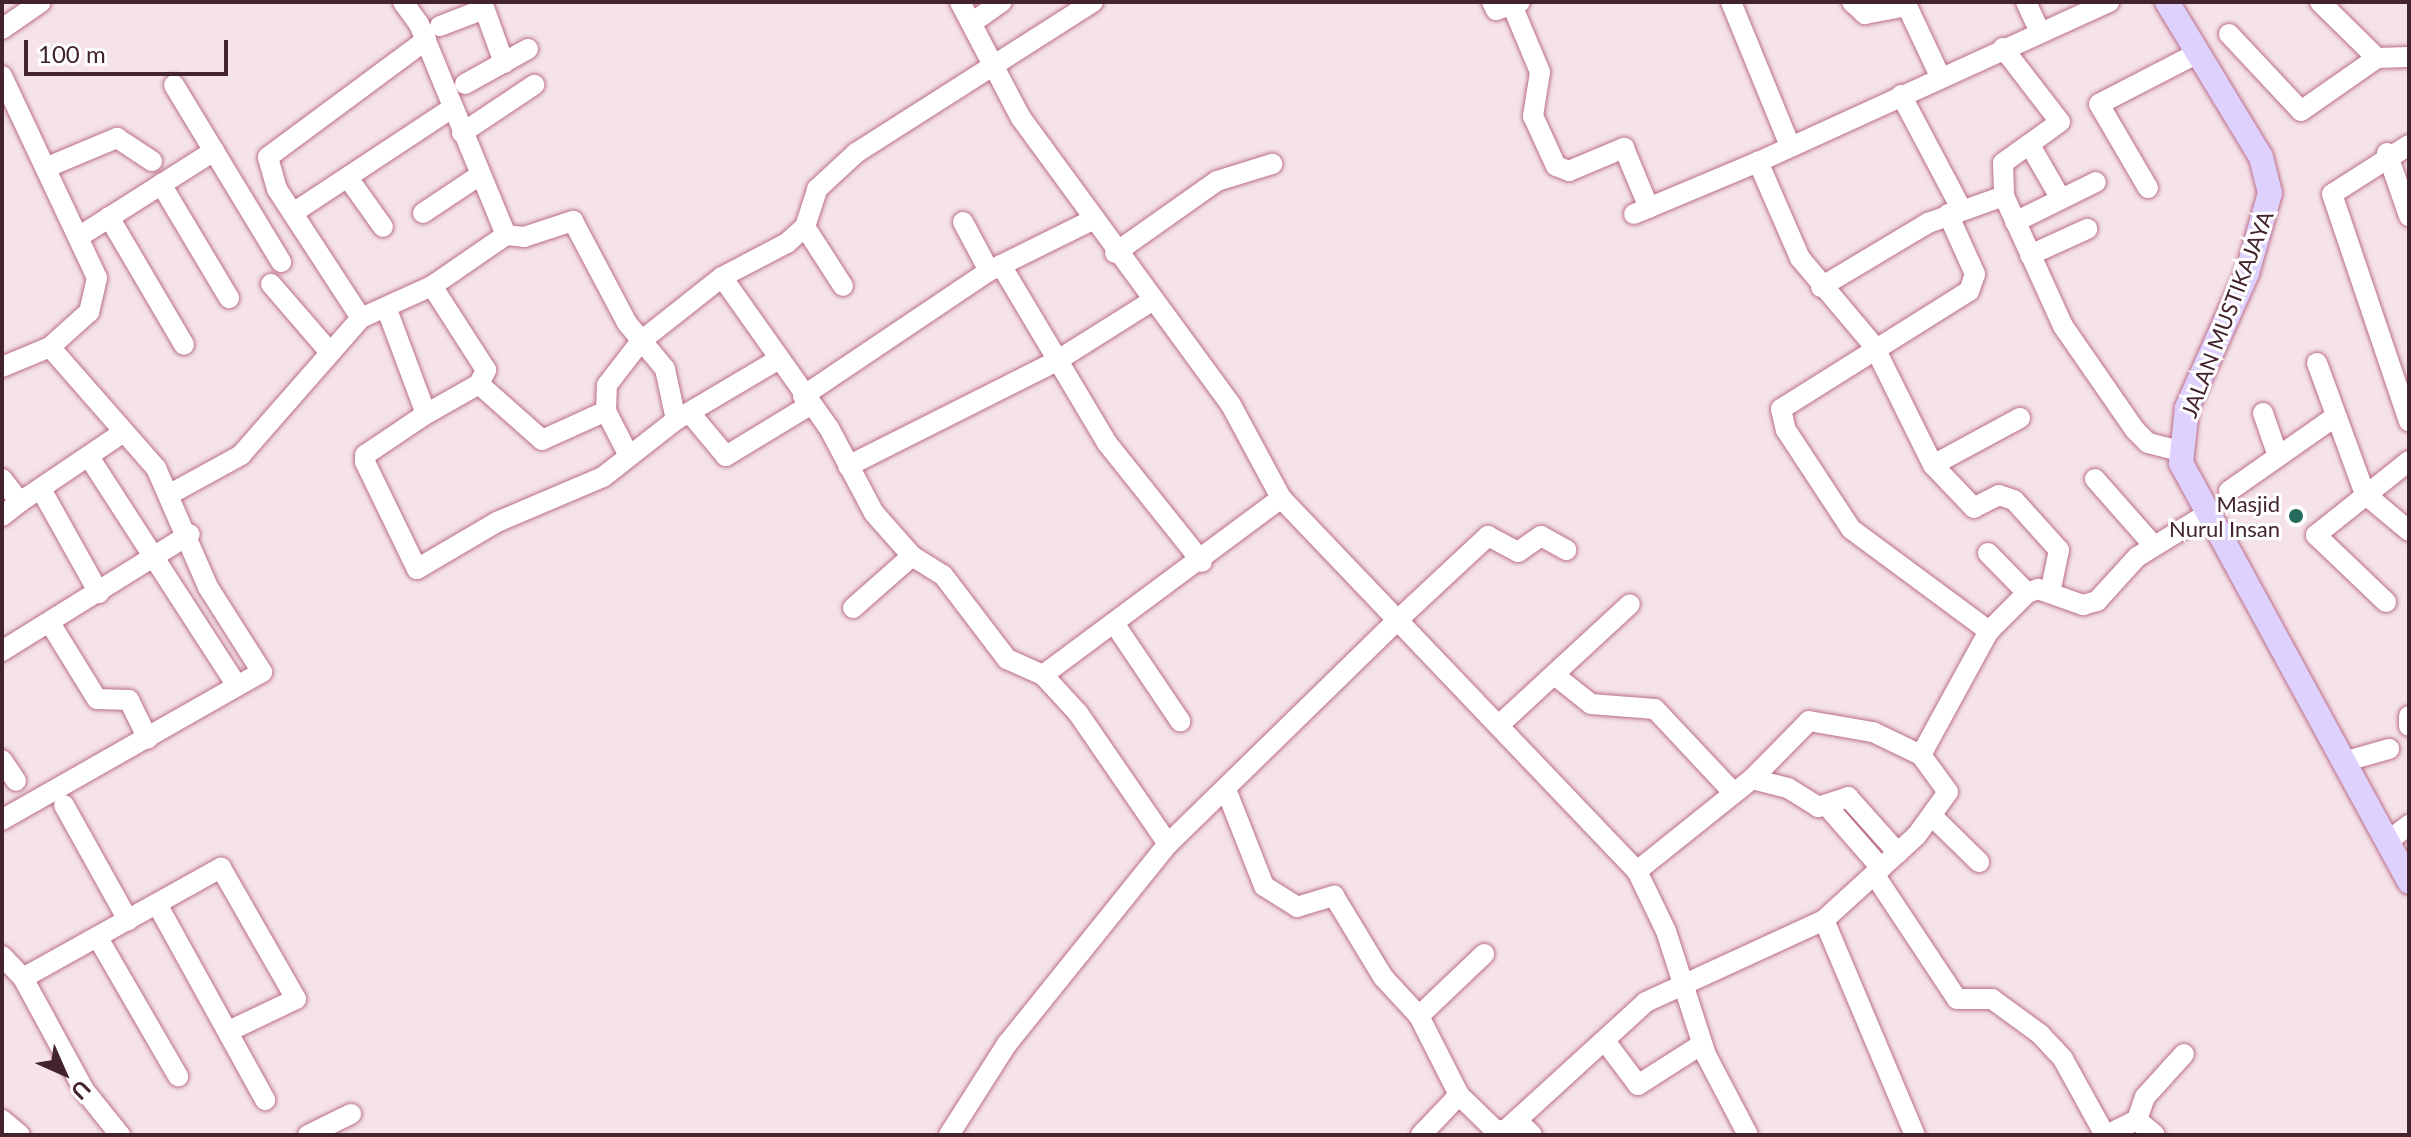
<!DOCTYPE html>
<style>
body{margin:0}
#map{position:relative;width:2411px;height:1137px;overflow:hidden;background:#f5e3e9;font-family:Lato,sans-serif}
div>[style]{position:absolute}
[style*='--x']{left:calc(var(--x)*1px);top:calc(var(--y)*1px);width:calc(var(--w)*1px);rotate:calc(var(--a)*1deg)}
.roads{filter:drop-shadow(0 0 2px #ba6e89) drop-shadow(0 0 2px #ba6e89)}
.minor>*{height:20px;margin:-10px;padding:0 10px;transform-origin:10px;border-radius:10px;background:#fff}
.major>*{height:24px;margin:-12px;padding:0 12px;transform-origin:12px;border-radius:12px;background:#dfd1fe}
.dots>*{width:22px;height:22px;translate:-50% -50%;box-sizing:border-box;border:4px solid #fff;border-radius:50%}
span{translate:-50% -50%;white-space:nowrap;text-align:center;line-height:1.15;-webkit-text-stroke:6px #fff;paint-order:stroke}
.street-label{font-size:22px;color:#43232e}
.poi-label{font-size:22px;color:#43232e}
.right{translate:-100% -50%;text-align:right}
.frame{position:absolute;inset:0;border:4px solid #43232e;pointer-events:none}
.north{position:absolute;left:24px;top:1033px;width:80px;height:80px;-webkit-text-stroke:6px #fff;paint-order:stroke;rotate:135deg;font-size:22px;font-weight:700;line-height:32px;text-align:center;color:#43232e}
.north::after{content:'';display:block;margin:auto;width:28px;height:36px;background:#43232e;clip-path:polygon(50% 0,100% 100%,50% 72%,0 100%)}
.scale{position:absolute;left:24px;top:40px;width:204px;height:36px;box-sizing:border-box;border:4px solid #43232e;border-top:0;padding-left:10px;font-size:24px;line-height:28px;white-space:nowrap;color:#43232e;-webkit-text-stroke:6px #fff;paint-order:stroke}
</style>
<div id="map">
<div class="roads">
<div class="minor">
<div style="--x:403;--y:2;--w:27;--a:54"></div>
<div style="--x:419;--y:24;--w:228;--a:67.6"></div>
<div style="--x:482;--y:2;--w:65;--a:70.2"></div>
<div style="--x:960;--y:2;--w:131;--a:62.3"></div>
<div style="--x:1021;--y:118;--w:356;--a:53.8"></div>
<div style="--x:1231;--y:405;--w:106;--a:61.7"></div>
<div style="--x:1281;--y:498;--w:516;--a:46.34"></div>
<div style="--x:1637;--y:871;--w:67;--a:64.2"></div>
<div style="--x:1666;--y:931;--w:130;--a:72.1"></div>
<div style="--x:1706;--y:1055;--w:90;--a:62.3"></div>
<div style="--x:1492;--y:2;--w:9;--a:63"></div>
<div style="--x:1496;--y:10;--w:25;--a:-18"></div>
<div style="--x:1731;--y:2;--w:156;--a:67.7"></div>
<div style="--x:1852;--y:2;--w:18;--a:43"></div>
<div style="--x:1865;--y:14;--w:43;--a:-10.8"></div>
<div style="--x:1907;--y:6;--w:77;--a:64.8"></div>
<div style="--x:2026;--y:2;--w:33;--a:65"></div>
<div style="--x:2320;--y:2;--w:80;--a:44.5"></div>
<div style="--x:1512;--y:5;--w:73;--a:67.3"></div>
<div style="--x:1540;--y:72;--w:45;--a:99"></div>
<div style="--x:1533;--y:116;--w:55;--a:65.3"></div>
<div style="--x:1556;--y:166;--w:14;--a:21"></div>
<div style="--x:1569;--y:171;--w:60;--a:-22.7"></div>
<div style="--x:1624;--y:148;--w:65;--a:67.4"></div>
<div style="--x:973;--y:22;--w:35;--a:-35"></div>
<div style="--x:440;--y:26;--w:47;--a:-21.1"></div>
<div style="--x:2;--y:29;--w:47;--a:-34.7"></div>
<div style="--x:2229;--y:34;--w:105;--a:46.9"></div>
<div style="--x:2301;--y:111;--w:93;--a:-34.9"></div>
<div style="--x:2377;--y:58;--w:32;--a:-2"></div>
<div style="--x:2003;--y:48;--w:93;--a:52.4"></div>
<div style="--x:2060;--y:122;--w:70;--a:144.3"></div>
<div style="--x:2003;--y:163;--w:33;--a:88"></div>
<div style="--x:2;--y:76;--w:223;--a:64.8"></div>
<div style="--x:97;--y:278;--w:35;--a:103"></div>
<div style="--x:89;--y:312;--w:52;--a:138.1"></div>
<div style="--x:50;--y:347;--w:161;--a:48.8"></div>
<div style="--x:156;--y:468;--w:130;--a:66.4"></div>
<div style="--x:208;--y:587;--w:101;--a:57.6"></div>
<div style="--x:262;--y:672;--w:299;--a:150.4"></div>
<div style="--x:465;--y:84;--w:72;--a:-29.1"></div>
<div style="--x:174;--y:85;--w:207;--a:58.8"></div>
<div style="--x:1901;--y:95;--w:130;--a:62.1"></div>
<div style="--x:462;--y:133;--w:87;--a:-33.7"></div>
<div style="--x:2409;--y:145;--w:91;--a:147.5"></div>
<div style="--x:2332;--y:194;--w:240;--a:71.3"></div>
<div style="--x:2031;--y:147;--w:60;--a:60"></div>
<div style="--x:2387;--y:153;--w:67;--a:70.8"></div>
<div style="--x:50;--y:166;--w:73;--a:-22.7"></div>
<div style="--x:117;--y:138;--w:42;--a:33.3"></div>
<div style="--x:351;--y:182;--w:55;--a:54.6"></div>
<div style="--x:161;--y:184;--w:133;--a:59.2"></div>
<div style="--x:2148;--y:188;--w:97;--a:-120.3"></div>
<div style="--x:2099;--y:104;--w:109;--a:-27.3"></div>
<div style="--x:299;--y:209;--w:183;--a:-33.4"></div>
<div style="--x:423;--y:213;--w:69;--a:-33.7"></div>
<div style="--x:1634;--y:214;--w:134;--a:-22.8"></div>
<div style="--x:1948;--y:214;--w:66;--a:65.8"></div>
<div style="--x:1975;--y:274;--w:18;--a:109"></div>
<div style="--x:1969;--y:291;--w:222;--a:147.9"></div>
<div style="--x:1781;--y:409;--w:22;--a:77"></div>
<div style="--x:1786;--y:430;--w:118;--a:56.7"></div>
<div style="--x:1851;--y:529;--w:172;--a:36.5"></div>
<div style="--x:109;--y:217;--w:148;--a:59.6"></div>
<div style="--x:963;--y:222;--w:55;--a:62"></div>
<div style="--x:2015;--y:222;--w:90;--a:-26.3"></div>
<div style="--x:805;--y:227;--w:70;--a:57.2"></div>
<div style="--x:80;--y:236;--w:159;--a:-32.4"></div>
<div style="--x:1115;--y:253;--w:125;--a:-35.2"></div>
<div style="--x:1217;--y:181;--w:58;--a:-17.2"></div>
<div style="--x:2030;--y:255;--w:63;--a:-24.5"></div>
<div style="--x:1001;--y:265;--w:207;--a:59.2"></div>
<div style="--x:1107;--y:443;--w:152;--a:51.4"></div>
<div style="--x:722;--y:277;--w:185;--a:54.7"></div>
<div style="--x:829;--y:428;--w:96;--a:62.1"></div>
<div style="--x:874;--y:513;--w:57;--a:48.5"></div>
<div style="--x:912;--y:556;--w:36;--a:32"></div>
<div style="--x:943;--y:575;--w:106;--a:52.7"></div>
<div style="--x:1007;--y:659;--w:39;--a:24"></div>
<div style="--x:1043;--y:675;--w:52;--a:47.4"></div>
<div style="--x:1078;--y:713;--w:159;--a:55.5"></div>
<div style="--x:271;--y:284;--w:87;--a:49.2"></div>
<div style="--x:1821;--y:287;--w:125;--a:-30.9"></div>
<div style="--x:1928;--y:223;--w:81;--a:-19.6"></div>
<div style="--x:2004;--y:196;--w:143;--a:65.6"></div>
<div style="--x:2063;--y:326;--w:126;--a:55.3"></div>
<div style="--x:2135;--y:430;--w:18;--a:45"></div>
<div style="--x:2148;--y:443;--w:34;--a:14"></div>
<div style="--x:386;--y:307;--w:114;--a:69.5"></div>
<div style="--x:426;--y:414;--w:73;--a:146.1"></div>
<div style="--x:365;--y:455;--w:7;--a:90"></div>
<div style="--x:365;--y:462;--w:119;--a:64.1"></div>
<div style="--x:417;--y:569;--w:93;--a:-30.4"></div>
<div style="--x:497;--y:522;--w:115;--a:-23"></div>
<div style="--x:603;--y:477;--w:93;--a:-38"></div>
<div style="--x:676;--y:420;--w:120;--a:-30.6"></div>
<div style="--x:361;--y:318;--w:154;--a:-123.1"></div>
<div style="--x:277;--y:189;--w:33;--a:-106"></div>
<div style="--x:268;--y:157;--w:197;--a:-36.5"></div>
<div style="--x:2317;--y:363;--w:140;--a:69.9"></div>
<div style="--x:2365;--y:494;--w:57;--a:40.1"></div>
<div style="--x:2;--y:367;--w:52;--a:-22.6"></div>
<div style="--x:479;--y:384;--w:84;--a:41.6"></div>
<div style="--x:542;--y:440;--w:70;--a:-24.4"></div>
<div style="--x:803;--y:396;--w:224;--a:-33.9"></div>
<div style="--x:989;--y:271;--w:113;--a:-26.3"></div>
<div style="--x:690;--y:413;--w:56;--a:50.1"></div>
<div style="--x:726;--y:456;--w:98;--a:-31.3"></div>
<div style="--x:2263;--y:413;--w:46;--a:70.8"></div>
<div style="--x:426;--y:414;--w:61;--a:-29.5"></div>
<div style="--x:479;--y:384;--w:16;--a:-63"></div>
<div style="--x:486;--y:370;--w:100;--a:-122.7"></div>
<div style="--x:629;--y:456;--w:51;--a:-117.1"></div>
<div style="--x:606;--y:411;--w:26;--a:-88"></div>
<div style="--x:607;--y:385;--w:56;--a:-52.3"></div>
<div style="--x:641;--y:341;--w:103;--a:-38.3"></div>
<div style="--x:722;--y:277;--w:73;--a:-27.6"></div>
<div style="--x:787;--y:243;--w:24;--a:-42"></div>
<div style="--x:805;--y:227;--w:40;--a:-72"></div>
<div style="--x:817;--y:189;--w:53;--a:-42.7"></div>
<div style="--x:856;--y:153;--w:281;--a:-32.5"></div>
<div style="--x:89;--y:457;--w:270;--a:57.1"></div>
<div style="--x:1933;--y:465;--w:99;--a:-28.4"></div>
<div style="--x:848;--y:466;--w:232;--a:-26.7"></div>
<div style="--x:1055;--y:362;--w:115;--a:-32.2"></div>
<div style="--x:2;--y:479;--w:29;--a:52"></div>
<div style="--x:20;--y:502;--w:122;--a:-34"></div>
<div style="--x:2095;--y:479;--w:89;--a:48.6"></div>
<div style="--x:42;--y:491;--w:117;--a:60.8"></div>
<div style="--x:2229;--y:491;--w:131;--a:-35"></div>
<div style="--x:172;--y:493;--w:79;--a:-28.8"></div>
<div style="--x:241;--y:455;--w:182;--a:-48.8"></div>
<div style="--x:361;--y:318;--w:78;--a:-24.3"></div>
<div style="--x:432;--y:286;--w:90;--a:-34.6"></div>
<div style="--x:506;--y:235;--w:18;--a:6"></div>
<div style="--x:524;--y:237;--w:52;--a:-18.1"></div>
<div style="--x:573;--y:221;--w:115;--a:62.1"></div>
<div style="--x:627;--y:323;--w:60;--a:50.4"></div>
<div style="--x:665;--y:369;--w:52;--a:77.8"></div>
<div style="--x:2;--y:516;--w:23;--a:-38"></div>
<div style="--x:1988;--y:553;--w:56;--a:45.7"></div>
<div style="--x:2050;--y:593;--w:44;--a:-78.2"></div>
<div style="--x:2059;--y:550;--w:67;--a:-132"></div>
<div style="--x:2014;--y:500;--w:16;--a:-162"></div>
<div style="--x:1999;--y:495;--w:28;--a:153"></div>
<div style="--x:1974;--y:508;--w:59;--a:-133.6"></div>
<div style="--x:1933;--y:465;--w:133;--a:-116.4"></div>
<div style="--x:1874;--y:346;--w:115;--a:-130.1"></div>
<div style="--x:1800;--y:258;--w:105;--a:-113.6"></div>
<div style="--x:1758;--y:162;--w:386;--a:-24.5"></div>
<div style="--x:2386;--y:602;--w:97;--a:-136.3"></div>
<div style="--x:2316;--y:535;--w:119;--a:-38.5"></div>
<div style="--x:853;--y:608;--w:79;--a:-41.4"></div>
<div style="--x:50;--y:623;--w:89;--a:58.3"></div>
<div style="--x:97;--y:699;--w:32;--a:2"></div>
<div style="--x:129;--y:700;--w:43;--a:64"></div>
<div style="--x:1116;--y:626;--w:115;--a:56"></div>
<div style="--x:2;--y:651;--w:221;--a:-31.9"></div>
<div style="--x:1043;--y:675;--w:297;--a:-36.6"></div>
<div style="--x:1557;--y:677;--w:43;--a:38.5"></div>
<div style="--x:1591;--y:704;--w:64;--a:4.5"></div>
<div style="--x:1655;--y:709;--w:114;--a:46.8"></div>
<div style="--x:2409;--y:716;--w:10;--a:90"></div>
<div style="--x:1499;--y:725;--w:178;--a:-42.7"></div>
<div style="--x:2;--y:760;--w:25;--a:56"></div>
<div style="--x:2343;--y:762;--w:48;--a:-15.8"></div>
<div style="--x:1752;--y:779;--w:37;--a:14"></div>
<div style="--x:1788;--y:788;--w:36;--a:32"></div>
<div style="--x:1818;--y:807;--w:32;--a:-18"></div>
<div style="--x:1848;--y:797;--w:75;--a:48.2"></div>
<div style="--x:1227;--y:792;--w:101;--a:68.5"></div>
<div style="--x:1264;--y:886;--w:39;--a:32"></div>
<div style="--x:1297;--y:907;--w:39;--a:-17"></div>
<div style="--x:1334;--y:896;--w:95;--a:58.8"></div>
<div style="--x:1383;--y:977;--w:53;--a:47.3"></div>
<div style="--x:1419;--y:1016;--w:89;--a:63.1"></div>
<div style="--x:1459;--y:1095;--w:52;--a:44.2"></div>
<div style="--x:1496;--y:1131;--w:11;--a:-10"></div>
<div style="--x:1507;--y:1129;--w:188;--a:-42.4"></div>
<div style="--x:1646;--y:1002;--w:196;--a:-24.7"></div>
<div style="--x:1824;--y:920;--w:126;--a:-42.4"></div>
<div style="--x:1917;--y:835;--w:53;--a:-54.2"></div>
<div style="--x:1948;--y:792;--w:46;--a:-126.1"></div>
<div style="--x:1921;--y:755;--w:141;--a:-61.3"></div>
<div style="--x:1989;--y:631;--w:54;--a:-45"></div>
<div style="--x:2027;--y:593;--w:12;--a:-20"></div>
<div style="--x:2038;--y:589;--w:48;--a:19.6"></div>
<div style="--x:2083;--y:605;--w:15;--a:-16"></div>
<div style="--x:2097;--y:601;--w:59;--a:-47.7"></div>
<div style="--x:2137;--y:557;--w:82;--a:-31.6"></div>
<div style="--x:64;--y:805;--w:132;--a:60.9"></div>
<div style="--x:1826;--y:805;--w:84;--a:48.9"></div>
<div style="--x:1932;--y:816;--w:66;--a:44.4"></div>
<div style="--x:2387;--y:842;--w:28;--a:-38"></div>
<div style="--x:1637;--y:871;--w:147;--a:-38.7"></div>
<div style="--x:1752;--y:779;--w:81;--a:-45.5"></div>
<div style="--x:1809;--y:721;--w:65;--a:9.8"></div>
<div style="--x:1873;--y:732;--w:53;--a:25.6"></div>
<div style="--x:1874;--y:874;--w:150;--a:56.4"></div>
<div style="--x:1957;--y:999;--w:35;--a:0"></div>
<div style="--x:1992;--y:999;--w:59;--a:36.1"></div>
<div style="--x:2040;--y:1034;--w:34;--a:47"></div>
<div style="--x:2063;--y:1059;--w:87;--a:61.1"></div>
<div style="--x:157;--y:904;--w:224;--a:61.1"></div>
<div style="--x:1824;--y:920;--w:233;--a:67.1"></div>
<div style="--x:98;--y:938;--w:160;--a:59.9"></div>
<div style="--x:2;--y:956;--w:30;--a:46"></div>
<div style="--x:23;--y:978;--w:128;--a:61.4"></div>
<div style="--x:84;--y:1090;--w:58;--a:51.3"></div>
<div style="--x:23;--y:978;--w:227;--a:-29.1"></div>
<div style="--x:221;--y:868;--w:151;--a:60.2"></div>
<div style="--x:296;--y:999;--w:74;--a:154.5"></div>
<div style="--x:1419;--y:1016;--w:90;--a:-43.6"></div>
<div style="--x:1605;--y:1041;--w:55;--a:53.1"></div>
<div style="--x:1638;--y:1085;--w:76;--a:-32.6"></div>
<div style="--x:2;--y:1120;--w:23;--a:40"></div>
<div style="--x:1517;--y:1120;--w:21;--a:45"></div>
<div style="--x:2137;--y:1120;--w:24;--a:-71"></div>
<div style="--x:2145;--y:1097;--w:58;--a:-47.8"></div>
<div style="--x:308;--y:1135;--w:48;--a:-26"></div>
<div style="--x:949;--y:1135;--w:108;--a:-57.5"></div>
<div style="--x:1007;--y:1044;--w:257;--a:-51.2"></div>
<div style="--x:1168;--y:844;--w:325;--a:-44.3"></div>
<div style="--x:1401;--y:617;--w:119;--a:-43"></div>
<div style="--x:1488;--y:536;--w:34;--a:28"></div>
<div style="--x:1518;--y:552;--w:28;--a:-35"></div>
<div style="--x:1541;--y:536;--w:29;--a:29"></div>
<div style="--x:1421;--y:1135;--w:55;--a:-46.5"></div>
<div style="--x:2107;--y:1135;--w:34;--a:-27"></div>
<div style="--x:2137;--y:1120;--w:23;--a:40"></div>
</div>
<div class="major">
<div style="--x:2167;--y:2;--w:181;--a:58.8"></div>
<div style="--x:2261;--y:157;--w:37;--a:76"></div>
<div style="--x:2270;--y:193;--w:83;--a:106"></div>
<div style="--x:2247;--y:273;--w:148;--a:114"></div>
<div style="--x:2187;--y:408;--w:55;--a:96.2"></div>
<div style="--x:2181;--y:463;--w:477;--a:61.4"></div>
</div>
</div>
<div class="dots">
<div style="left:2296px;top:516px;background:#256a5c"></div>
</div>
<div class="street-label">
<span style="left:2227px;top:314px;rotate:-69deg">JALAN MUSTIKAJAYA</span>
</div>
<div class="poi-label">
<span class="right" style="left:2280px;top:516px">Masjid<br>Nurul Insan</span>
</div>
<div class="frame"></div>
<div class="north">U</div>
<div class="scale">100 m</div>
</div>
